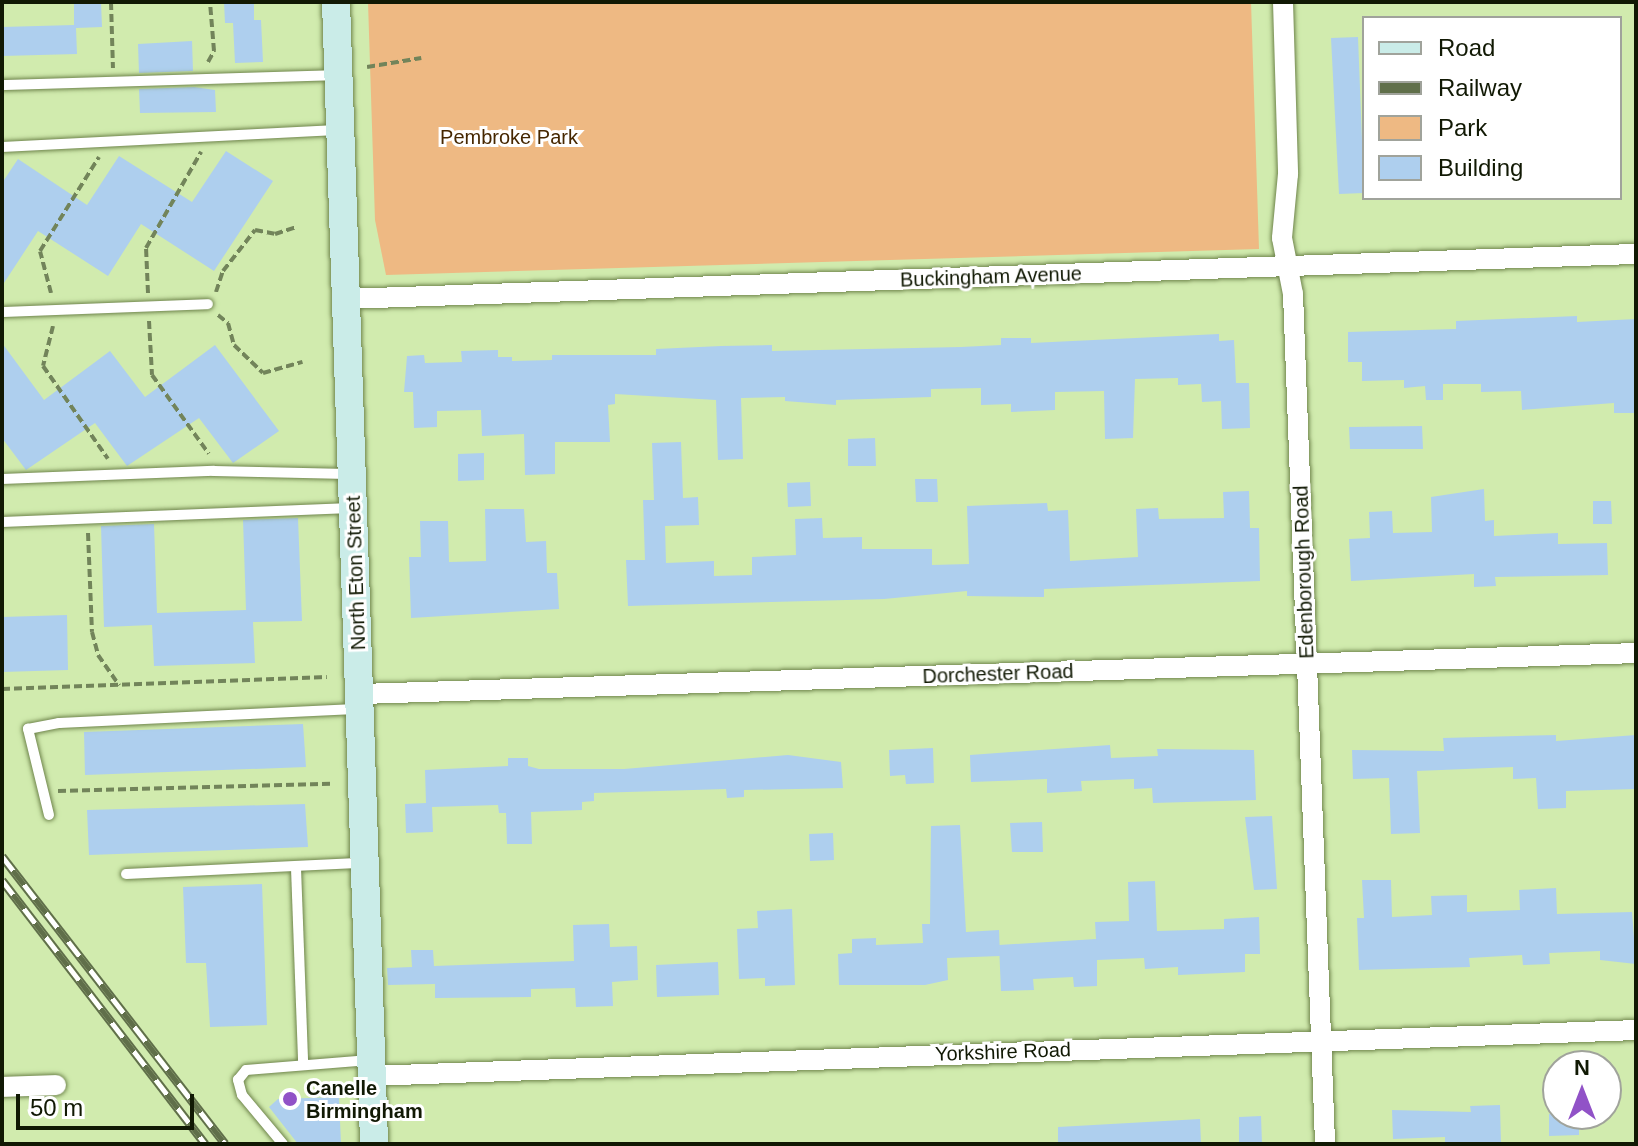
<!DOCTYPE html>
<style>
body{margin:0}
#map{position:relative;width:1638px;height:1146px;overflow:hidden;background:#d1ebae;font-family:Arial,sans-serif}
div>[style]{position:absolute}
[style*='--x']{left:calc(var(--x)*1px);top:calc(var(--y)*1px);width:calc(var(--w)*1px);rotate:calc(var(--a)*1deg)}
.green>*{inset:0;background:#eeb983}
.building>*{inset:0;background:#aecfee}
.path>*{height:4px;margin-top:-2px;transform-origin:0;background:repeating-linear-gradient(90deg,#72845a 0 8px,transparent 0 12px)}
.roads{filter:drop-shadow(0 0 2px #6f854c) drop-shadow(0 0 2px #6f854c)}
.lane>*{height:10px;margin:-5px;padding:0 5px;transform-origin:5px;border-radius:5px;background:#fff}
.street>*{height:20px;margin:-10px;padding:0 10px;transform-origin:10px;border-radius:10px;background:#fff}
.secondary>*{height:28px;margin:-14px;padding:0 14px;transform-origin:14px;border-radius:14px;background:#caece8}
.rail>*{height:9px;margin-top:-4.5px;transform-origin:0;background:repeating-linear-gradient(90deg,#fff 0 18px,#606f4a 0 36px);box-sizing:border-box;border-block:2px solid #606f4a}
.dots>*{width:22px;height:22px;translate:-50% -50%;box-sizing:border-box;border:4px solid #fff;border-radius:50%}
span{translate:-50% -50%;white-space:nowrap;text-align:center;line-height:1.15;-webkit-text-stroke:6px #fff;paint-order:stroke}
.park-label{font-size:20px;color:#462700}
.street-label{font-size:20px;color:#111904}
.poi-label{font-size:20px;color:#111904;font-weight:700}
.left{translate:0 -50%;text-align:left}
.frame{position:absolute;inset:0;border:4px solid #111904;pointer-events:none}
.legend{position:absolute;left:1362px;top:16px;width:260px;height:184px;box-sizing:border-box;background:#fff;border:2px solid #a0a39b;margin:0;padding:10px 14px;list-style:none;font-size:24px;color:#111904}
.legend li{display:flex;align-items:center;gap:16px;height:40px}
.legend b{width:40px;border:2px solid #a0a39b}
.north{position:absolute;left:1542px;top:1050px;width:80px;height:80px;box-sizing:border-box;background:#fff;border:2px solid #a0a39b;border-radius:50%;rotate:0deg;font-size:22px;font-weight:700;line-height:32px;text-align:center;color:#111904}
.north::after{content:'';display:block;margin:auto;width:28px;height:36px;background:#9152c7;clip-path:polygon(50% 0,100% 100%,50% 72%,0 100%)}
.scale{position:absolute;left:16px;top:1094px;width:178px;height:36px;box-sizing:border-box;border:4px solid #111904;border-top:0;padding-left:10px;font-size:24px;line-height:28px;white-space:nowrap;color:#111904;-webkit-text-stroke:6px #fff;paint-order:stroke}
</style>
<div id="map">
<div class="green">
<div style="clip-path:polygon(368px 2px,1251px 2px,1259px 249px,386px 275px,375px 220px)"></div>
</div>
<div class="building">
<div style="clip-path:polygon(74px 2px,101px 2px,102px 27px,76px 28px,77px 54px,2px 56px,2px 27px,74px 25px)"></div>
<div style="clip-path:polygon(224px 2px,254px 2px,254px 20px,261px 20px,263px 62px,235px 63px,233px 23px,225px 23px)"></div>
<div style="clip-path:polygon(1358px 37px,1364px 193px,1339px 194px,1331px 38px)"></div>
<div style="clip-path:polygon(192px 41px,193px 71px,139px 73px,138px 44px)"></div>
<div style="clip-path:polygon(194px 87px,215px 90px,216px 112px,140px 113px,139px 89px)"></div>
<div style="clip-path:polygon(226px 151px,273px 181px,214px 271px,141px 224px,108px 276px,38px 231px,2px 286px,2px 183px,18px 159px,87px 205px,119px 156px,192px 202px)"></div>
<div style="clip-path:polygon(1577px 316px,1577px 322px,1636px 319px,1636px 413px,1614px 413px,1614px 403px,1522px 410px,1521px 391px,1481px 392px,1481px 384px,1443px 384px,1443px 400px,1426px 400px,1425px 386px,1404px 388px,1404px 380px,1362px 381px,1362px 362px,1348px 362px,1348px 332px,1456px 329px,1456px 321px)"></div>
<div style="clip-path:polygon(1219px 334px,1219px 341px,1234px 340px,1236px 383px,1249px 383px,1250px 428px,1222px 429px,1221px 401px,1202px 402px,1201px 384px,1178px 385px,1178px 378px,1135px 379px,1133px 438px,1105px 439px,1104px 391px,1055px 392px,1055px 410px,1011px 412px,1011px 404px,981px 405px,981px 388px,931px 389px,931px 397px,836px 400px,836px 405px,785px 401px,785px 397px,741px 398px,743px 459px,718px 460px,716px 400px,615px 394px,615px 404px,608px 405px,610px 442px,555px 442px,555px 474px,525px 475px,524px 434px,482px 436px,481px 410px,437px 411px,437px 427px,414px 428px,413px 392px,404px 392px,407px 356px,424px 355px,425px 363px,462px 362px,461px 351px,498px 350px,498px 357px,512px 357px,512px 361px,552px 360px,552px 355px,656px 355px,656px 349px,721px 346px,772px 345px,772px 351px,961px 347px,1001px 345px,1001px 338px,1031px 338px,1031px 343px)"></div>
<div style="clip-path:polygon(2px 343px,44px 400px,110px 351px,145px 397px,215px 345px,279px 431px,233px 463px,199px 418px,127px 466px,95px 423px,26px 470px,2px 438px)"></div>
<div style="clip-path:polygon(1422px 426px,1423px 449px,1350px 449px,1349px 427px)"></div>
<div style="clip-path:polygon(875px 438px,876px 466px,848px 466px,848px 439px)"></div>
<div style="clip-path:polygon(681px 442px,683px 498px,698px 497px,699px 525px,665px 526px,666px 563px,714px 561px,714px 576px,752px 575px,752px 557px,796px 555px,795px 519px,822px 518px,823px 538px,862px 537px,862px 549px,932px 549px,932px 565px,969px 564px,967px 506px,1047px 503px,1048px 511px,1068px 510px,1070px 561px,1138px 557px,1136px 509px,1158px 508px,1159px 519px,1224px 518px,1223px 492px,1249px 491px,1250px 528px,1259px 528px,1260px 581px,1044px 589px,1044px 597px,967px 596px,967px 591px,884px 599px,628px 606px,626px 560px,645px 560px,643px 500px,654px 500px,652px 443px)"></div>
<div style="clip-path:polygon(484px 453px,484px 480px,458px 481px,458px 454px)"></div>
<div style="clip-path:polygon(915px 479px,937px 479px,938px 502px,916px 502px)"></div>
<div style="clip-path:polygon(810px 482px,811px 506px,788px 507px,787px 483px)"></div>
<div style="clip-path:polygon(1484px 489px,1485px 521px,1494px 520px,1494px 536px,1558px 533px,1558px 544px,1607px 543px,1608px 575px,1495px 577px,1496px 586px,1474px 587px,1474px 574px,1351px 581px,1349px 539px,1370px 538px,1369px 512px,1392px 511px,1393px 533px,1432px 532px,1431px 497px)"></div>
<div style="clip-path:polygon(1593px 501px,1611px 501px,1612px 524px,1593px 524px)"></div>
<div style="clip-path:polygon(485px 509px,524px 509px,526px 542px,546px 541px,547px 573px,557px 573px,559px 609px,411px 618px,409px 557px,421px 557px,420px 521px,448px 521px,449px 562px,486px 561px)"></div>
<div style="clip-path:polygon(298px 518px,302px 621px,253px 622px,255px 663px,154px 666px,152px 625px,104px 627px,101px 526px,154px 524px,157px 613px,246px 610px,243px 520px)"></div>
<div style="clip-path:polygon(67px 615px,68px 670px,2px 672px,2px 617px)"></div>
<div style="clip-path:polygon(303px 724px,306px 767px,85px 775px,84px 732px)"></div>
<div style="clip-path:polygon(1556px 735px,1556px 741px,1636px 735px,1636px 789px,1566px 791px,1566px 808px,1538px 809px,1536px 778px,1513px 779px,1513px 767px,1417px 771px,1420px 833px,1391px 834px,1389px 778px,1353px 779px,1352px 750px,1444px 751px,1443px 738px)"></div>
<div style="clip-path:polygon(1110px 745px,1111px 758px,1158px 756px,1157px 749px,1254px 750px,1256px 800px,1153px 803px,1152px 788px,1134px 789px,1134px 779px,1081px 781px,1082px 791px,1047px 793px,1047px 779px,971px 782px,970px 755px)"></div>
<div style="clip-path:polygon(933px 748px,934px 783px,906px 784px,905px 775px,890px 776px,889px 750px)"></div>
<div style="clip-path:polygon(788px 755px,841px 762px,843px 788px,744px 790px,744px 797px,727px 798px,726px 789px,594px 793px,594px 801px,582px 802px,582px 810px,531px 812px,532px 844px,507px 844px,506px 813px,499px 813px,498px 805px,432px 807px,433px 832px,406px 833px,405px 804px,426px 803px,425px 770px,508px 766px,508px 758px,528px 758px,528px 766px,539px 769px,624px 769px)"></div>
<div style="clip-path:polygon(305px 804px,308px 847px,89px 855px,87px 810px)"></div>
<div style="clip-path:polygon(1272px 816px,1277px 889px,1254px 890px,1245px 817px)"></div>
<div style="clip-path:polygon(1042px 822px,1043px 852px,1012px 852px,1010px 823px)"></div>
<div style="clip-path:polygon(960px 825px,966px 932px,999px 930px,1000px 956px,947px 958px,948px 980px,925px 985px,839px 985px,838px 954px,852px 953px,852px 939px,876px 938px,876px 945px,923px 943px,922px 924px,930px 924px,931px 826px)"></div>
<div style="clip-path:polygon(833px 833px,834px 860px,810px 861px,809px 834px)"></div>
<div style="clip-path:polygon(1362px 880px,1391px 880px,1392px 917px,1432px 915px,1431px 896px,1467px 895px,1467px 912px,1520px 910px,1519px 890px,1556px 888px,1557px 914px,1632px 912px,1636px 964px,1600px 960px,1600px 951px,1549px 953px,1550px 964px,1523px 965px,1522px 955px,1469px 958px,1470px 967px,1359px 970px,1357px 918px,1364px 918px)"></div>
<div style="clip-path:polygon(1155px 881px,1157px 931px,1224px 929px,1224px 919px,1259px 917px,1260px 954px,1245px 954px,1245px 972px,1178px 975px,1178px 967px,1145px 969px,1144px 958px,1097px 960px,1097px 986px,1074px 987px,1073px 977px,1033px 979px,1034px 990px,1001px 991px,999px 945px,1096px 939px,1095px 922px,1129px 921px,1128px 882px)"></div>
<div style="clip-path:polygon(262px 884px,267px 1025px,210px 1027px,206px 963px,186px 963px,183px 887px)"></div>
<div style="clip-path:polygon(792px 909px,795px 985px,765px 986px,765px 978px,739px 979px,737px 929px,758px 928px,757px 911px)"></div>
<div style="clip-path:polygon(609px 924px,610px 947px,637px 946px,638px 980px,612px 982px,613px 1006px,576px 1007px,575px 988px,531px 989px,531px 997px,435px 998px,435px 984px,388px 985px,387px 968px,412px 967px,411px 950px,433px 950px,434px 966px,574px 961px,573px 925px)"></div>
<div style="clip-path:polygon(718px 962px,719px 995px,657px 997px,656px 965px)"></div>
<div style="clip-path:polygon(339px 1097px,341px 1144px,298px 1144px,269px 1107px,278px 1099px)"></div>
<div style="clip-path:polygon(1500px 1105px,1501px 1144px,1445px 1144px,1445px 1137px,1393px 1139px,1392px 1110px,1471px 1112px,1470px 1106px)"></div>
<div style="clip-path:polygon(1549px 1114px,1579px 1114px,1579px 1135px,1549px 1136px)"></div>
<div style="clip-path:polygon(1261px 1116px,1262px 1144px,1239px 1144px,1239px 1117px)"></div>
<div style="clip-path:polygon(1200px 1119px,1201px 1144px,1058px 1144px,1058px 1127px)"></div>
</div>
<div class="path">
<div style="--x:111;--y:2;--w:66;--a:88.3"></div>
<div style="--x:208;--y:62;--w:13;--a:-61"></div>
<div style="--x:214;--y:51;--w:49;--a:-94.7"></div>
<div style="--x:367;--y:67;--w:55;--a:-9.5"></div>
<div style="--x:216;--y:292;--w:22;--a:-72"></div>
<div style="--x:223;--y:271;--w:52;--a:-52"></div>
<div style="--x:255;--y:230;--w:20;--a:11"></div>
<div style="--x:275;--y:234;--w:23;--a:-18"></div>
<div style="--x:51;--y:293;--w:43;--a:-104.7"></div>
<div style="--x:40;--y:251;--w:111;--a:-57.9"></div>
<div style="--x:148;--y:293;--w:45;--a:-92.5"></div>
<div style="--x:146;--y:248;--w:111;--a:-60.2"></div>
<div style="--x:218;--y:315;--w:13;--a:39"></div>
<div style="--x:228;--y:323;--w:23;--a:75"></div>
<div style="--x:234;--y:345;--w:40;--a:44"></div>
<div style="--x:263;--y:373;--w:41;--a:-15.8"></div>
<div style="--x:149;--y:321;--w:54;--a:86.8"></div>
<div style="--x:152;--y:375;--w:97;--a:54.2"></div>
<div style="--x:53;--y:326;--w:41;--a:104"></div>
<div style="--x:43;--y:366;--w:113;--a:55"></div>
<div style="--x:88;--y:533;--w:99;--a:87.7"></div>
<div style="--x:92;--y:632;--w:24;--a:75"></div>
<div style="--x:98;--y:655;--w:37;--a:55"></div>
<div style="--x:2;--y:689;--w:325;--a:-2.1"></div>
<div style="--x:58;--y:791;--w:273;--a:-1.5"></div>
</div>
<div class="roads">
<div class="lane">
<div style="--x:2;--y:85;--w:334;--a:-1.7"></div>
<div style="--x:2;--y:147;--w:335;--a:-2.9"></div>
<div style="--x:2;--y:312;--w:206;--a:-2.2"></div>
<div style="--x:2;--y:479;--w:212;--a:-2.2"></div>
<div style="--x:214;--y:471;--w:134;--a:1.3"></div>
<div style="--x:2;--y:522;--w:349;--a:-2.3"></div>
<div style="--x:49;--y:815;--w:89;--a:-103.7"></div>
<div style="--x:28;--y:729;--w:32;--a:-11"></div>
<div style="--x:59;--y:723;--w:297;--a:-2.7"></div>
<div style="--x:296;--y:868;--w:194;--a:87.9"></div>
<div style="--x:126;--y:874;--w:237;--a:-2.7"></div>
<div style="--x:283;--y:1144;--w:64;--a:-129.9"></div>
<div style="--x:242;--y:1095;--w:16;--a:-105"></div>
<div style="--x:238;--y:1080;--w:13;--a:-51"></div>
<div style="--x:246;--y:1070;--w:124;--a:-4.6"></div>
</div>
<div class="street">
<div style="--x:1283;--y:2;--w:172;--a:88.3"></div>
<div style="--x:1288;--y:174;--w:64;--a:95.4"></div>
<div style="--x:1282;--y:238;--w:57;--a:78.9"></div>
<div style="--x:1293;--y:294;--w:851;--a:87.84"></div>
<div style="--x:345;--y:299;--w:1292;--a:-2"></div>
<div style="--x:361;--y:694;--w:1276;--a:-1.84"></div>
<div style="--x:370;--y:1076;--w:1267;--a:-2.08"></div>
<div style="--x:2;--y:1087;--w:54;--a:-2.1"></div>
</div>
<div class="secondary">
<div style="--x:336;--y:2;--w:1143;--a:88.09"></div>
</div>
</div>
<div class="rail">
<div style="--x:2;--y:856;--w:364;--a:52.2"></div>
<div style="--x:2;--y:880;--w:333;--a:52.4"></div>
</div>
<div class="dots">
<div style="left:290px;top:1099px;background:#9152c7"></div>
</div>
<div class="park-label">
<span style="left:509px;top:137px">Pembroke Park</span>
</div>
<div class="street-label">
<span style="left:991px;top:277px;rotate:-2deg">Buckingham Avenue</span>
<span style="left:1304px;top:572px;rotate:-92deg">Edenborough Road</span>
<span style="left:356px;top:573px;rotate:-92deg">North Eton Street</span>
<span style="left:998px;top:674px;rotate:-2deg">Dorchester Road</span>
<span style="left:1003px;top:1052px;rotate:-2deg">Yorkshire Road</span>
</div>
<div class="poi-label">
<span class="left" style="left:306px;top:1100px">Canelle<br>Birmingham</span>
</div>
<div class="frame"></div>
<ul class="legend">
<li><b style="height:10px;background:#caece8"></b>Road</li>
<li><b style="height:10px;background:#606f4a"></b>Railway</li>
<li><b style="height:22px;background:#eeb983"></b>Park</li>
<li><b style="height:22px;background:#aecfee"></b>Building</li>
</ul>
<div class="north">N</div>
<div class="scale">50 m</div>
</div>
